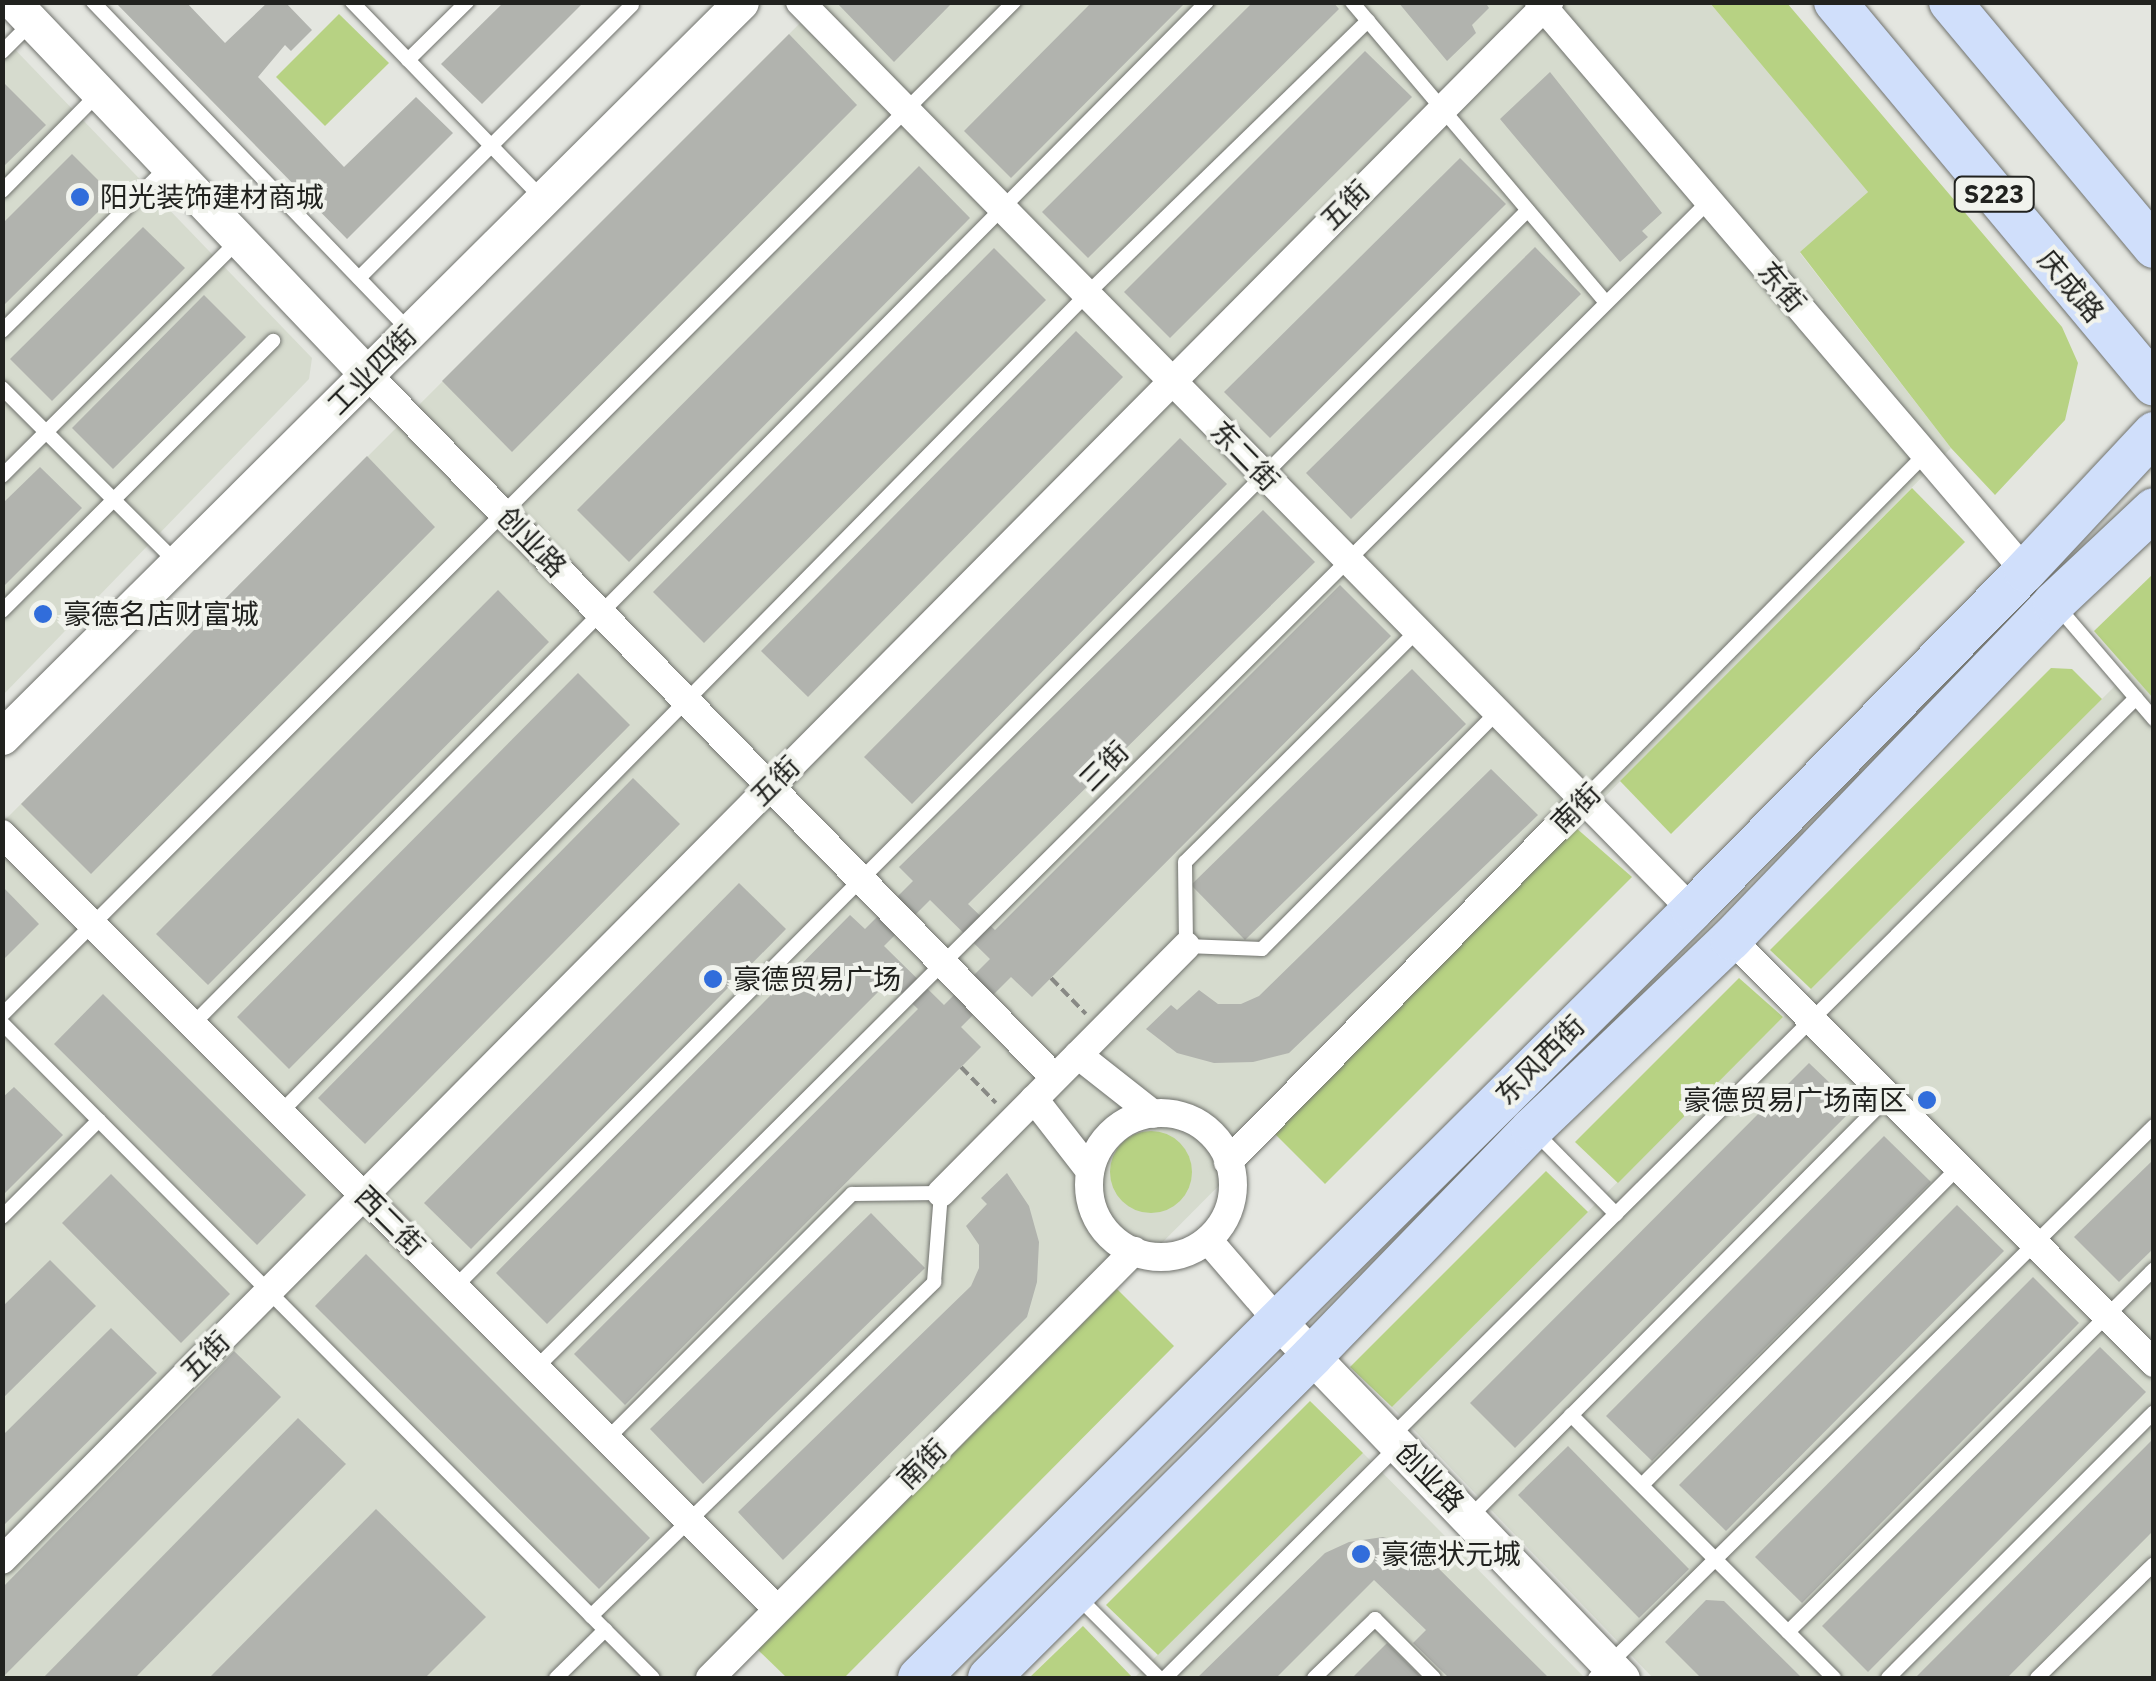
<!DOCTYPE html>
<meta charset="utf-8">
<style>
body{margin:0}
#map{position:relative;width:2156px;height:1681px;overflow:hidden;background:#e4e6e0;font-family:"IBM Plex Sans","Noto Sans SC",sans-serif}
div>[style]{position:absolute}
[style*='--x']{left:calc(var(--x)*1px);top:calc(var(--y)*1px);width:calc(var(--w)*1px);rotate:calc(var(--a)*1deg)}
.built>*{inset:0;background:#d6dbce}
.green>*{inset:0;background:#b7d283}
.round{border-radius:50%}
.building>*{inset:0;background:#b1b3ae}
.path>*{height:4px;margin-top:-2px;transform-origin:0;background:repeating-linear-gradient(90deg,#888985 0 10px,transparent 0 15px)}
.roads{filter:drop-shadow(0 0 2px #70726d) drop-shadow(0 0 2px #70726d)}
.service>*{height:14px;margin:-7px;padding:0 7px;transform-origin:7px;border-radius:7px;background:#fff}
.minor>*{height:28px;margin:-14px;padding:0 14px;transform-origin:14px;border-radius:14px;background:#fff}
.minor>.ring{margin:-14px;padding:0;box-sizing:content-box;background:none;border:28px solid #fff;border-radius:50%}
.tertiary>*{height:35px;margin:-17.5px;padding:0 17.5px;transform-origin:17.5px;border-radius:17.5px;background:#fff}
.primary>*{height:42px;margin:-21px;padding:0 21px;transform-origin:21px;border-radius:21px;background:#d0dffb}
.dots>*{width:28px;height:28px;translate:-50% -50%;box-sizing:border-box;border:5px solid #f1f3ed;border-radius:50%}
span{translate:-50% -50%;white-space:nowrap;text-align:center;line-height:1.15;-webkit-text-stroke:8px #f1f3ed;paint-order:stroke}
.shield-label span{padding:2px 8px;background:#f1f3ed;border:2px solid;border-radius:8px;-webkit-text-stroke-width:0}
.shield-label{font-size:25px;color:#21221f;font-weight:700}
.poi-label{font-size:28px;color:#21221f}
.left{translate:0 -50%;text-align:left}
.right{translate:-100% -50%;text-align:right}
.street-label{font-size:28px;color:#21221f}
.frame{position:absolute;inset:0;border:5px solid #21221f;pointer-events:none}
</style>
<div id="map">
<div class="built">
<div style="clip-path:polygon(820px 3px,1710px 3px,1868px 192px,1800px 253px,1951px 448px,730px 1678px,3px 1678px,3px 822px)"></div>
<div style="clip-path:polygon(3px 37px,312px 358px,309px 379px,3px 695px)"></div>
<div style="clip-path:polygon(2130px 671px,2154px 698px,2153px 1678px,1653px 1678px,1392px 1407px)"></div>
<div style="clip-path:polygon(1363px 1453px,1585px 1678px,1134px 1678px)"></div>
</div>
<div class="green">
<div style="clip-path:polygon(1710px 3px,1787px 3px,2062px 327px,2078px 363px,2065px 420px,1995px 495px,1951px 448px,1800px 252px,1868px 192px)"></div>
<div style="clip-path:polygon(339px 14px,389px 63px,325px 126px,276px 77px)"></div>
<div style="clip-path:polygon(1912px 488px,1965px 542px,1671px 834px,1620px 781px)"></div>
<div style="clip-path:polygon(2153px 574px,2153px 698px,2094px 631px)"></div>
<div style="clip-path:polygon(2051px 668px,2072px 669px,2102px 699px,1811px 989px,1770px 950px)"></div>
<div style="clip-path:polygon(1575px 827px,1632px 877px,1325px 1184px,1273px 1132px)"></div>
<div style="clip-path:polygon(1739px 978px,1783px 1017px,1618px 1183px,1575px 1142px)"></div>
<div class="round" style="left:1110px;top:1131px;width:82px;height:82px"></div>
<div style="clip-path:polygon(1546px 1171px,1588px 1212px,1392px 1407px,1350px 1367px)"></div>
<div style="clip-path:polygon(1117px 1289px,1174px 1346px,844px 1678px,787px 1678px,758px 1650px)"></div>
<div style="clip-path:polygon(1310px 1401px,1363px 1453px,1158px 1655px,1106px 1605px)"></div>
<div style="clip-path:polygon(1083px 1626px,1133px 1678px,1029px 1678px)"></div>
</div>
<div class="building">
<div style="clip-path:polygon(115px 2px,186px 2px,225px 43px,268px 2px,285px 2px,312px 30px,291px 51px,285px 45px,258px 77px,344px 167px,416px 97px,453px 133px,347px 239px)"></div>
<div style="clip-path:polygon(504px 2px,584px 2px,482px 104px,441px 64px)"></div>
<div style="clip-path:polygon(836px 2px,953px 2px,894px 62px)"></div>
<div style="clip-path:polygon(1092px 2px,1186px 2px,1011px 178px,964px 131px)"></div>
<div style="clip-path:polygon(1253px 2px,1333px 2px,1339px 9px,1088px 258px,1042px 212px)"></div>
<div style="clip-path:polygon(1398px 2px,1485px 2px,1489px 8px,1472px 25px,1476px 33px,1447px 61px)"></div>
<div style="clip-path:polygon(789px 34px,857px 105px,512px 452px,442px 381px)"></div>
<div style="clip-path:polygon(1365px 51px,1412px 97px,1170px 338px,1124px 292px)"></div>
<div style="clip-path:polygon(1550px 72px,1662px 213px,1642px 231px,1648px 237px,1620px 262px,1500px 119px)"></div>
<div style="clip-path:polygon(4px 83px,46px 125px,2px 168px,2px 85px)"></div>
<div style="clip-path:polygon(72px 154px,114px 196px,2px 307px,2px 224px)"></div>
<div style="clip-path:polygon(1460px 158px,1506px 204px,1270px 438px,1224px 392px)"></div>
<div style="clip-path:polygon(919px 166px,970px 218px,629px 562px,577px 510px)"></div>
<div style="clip-path:polygon(143px 227px,185px 268px,52px 401px,10px 359px)"></div>
<div style="clip-path:polygon(1535px 247px,1581px 294px,1351px 519px,1306px 473px)"></div>
<div style="clip-path:polygon(994px 248px,1046px 300px,704px 643px,653px 592px)"></div>
<div style="clip-path:polygon(204px 295px,246px 337px,113px 469px,72px 428px)"></div>
<div style="clip-path:polygon(1076px 331px,1123px 377px,808px 697px,761px 651px)"></div>
<div style="clip-path:polygon(1180px 438px,1227px 484px,912px 804px,864px 757px)"></div>
<div style="clip-path:polygon(367px 456px,435px 527px,91px 874px,21px 804px)"></div>
<div style="clip-path:polygon(40px 467px,82px 508px,2px 588px,2px 504px)"></div>
<div style="clip-path:polygon(evenodd,1263px 510px,1315px 562px,968px 904px,995px 930px,1340px 585px,1391px 636px,1032px 997px,1011px 977px,961px 1027px,981px 1047px,625px 1405px,574px 1354px,918px 1009px,889px 981px,547px 1324px,496px 1273px,850px 915px,865px 929px,913px 881px,899px 867px,1263px 510px,930px 900px,990px 959px,944px 1005px,884px 946px,930px 900px)"></div>
<div style="clip-path:polygon(498px 590px,549px 642px,208px 985px,156px 934px)"></div>
<div style="clip-path:polygon(1412px 669px,1466px 724px,1245px 940px,1191px 885px)"></div>
<div style="clip-path:polygon(578px 673px,630px 725px,289px 1069px,237px 1017px)"></div>
<div style="clip-path:polygon(1491px 769px,1538px 815px,1289px 1053px,1253px 1062px,1214px 1063px,1177px 1053px,1146px 1029px,1171px 1005px,1177px 1010px,1199px 990px,1218px 1004px,1241px 1004px,1259px 996px)"></div>
<div style="clip-path:polygon(633px 778px,680px 824px,365px 1144px,318px 1098px)"></div>
<div style="clip-path:polygon(739px 883px,786px 929px,471px 1249px,424px 1203px)"></div>
<div style="clip-path:polygon(2px 886px,39px 924px,2px 961px)"></div>
<div style="clip-path:polygon(103px 994px,306px 1195px,257px 1245px,54px 1044px)"></div>
<div style="clip-path:polygon(1809px 1063px,1855px 1107px,1515px 1448px,1470px 1403px)"></div>
<div style="clip-path:polygon(14px 1087px,63px 1135px,2px 1196px,2px 1098px)"></div>
<div style="clip-path:polygon(1884px 1136px,1931px 1182px,1652px 1461px,1606px 1416px)"></div>
<div style="clip-path:polygon(2154px 1159px,2154px 1248px,2119px 1282px,2074px 1237px)"></div>
<div style="clip-path:polygon(1007px 1173px,1029px 1206px,1039px 1242px,1037px 1282px,1027px 1317px,783px 1560px,738px 1512px,971px 1286px,979px 1268px,979px 1245px,966px 1226px,987px 1204px,981px 1198px)"></div>
<div style="clip-path:polygon(111px 1174px,230px 1294px,181px 1343px,62px 1223px)"></div>
<div style="clip-path:polygon(1957px 1205px,2004px 1251px,1726px 1531px,1679px 1485px)"></div>
<div style="clip-path:polygon(871px 1213px,925px 1268px,703px 1484px,650px 1429px)"></div>
<div style="clip-path:polygon(366px 1254px,650px 1538px,599px 1589px,315px 1306px)"></div>
<div style="clip-path:polygon(50px 1260px,96px 1306px,2px 1399px,2px 1307px)"></div>
<div style="clip-path:polygon(2033px 1277px,2079px 1323px,1802px 1603px,1755px 1557px)"></div>
<div style="clip-path:polygon(111px 1328px,157px 1373px,2px 1527px,2px 1436px)"></div>
<div style="clip-path:polygon(2100px 1347px,2146px 1392px,1868px 1672px,1822px 1626px)"></div>
<div style="clip-path:polygon(234px 1351px,281px 1397px,2px 1678px,2px 1588px)"></div>
<div style="clip-path:polygon(298px 1418px,346px 1464px,135px 1678px,43px 1678px)"></div>
<div style="clip-path:polygon(2154px 1438px,2154px 1530px,2007px 1678px,1915px 1678px)"></div>
<div style="clip-path:polygon(1568px 1446px,1689px 1569px,1639px 1618px,1518px 1495px)"></div>
<div style="clip-path:polygon(376px 1509px,486px 1617px,425px 1678px,213px 1678px,211px 1676px)"></div>
<div style="clip-path:polygon(1383px 1537px,1418px 1548px,1549px 1678px,1449px 1678px,1413px 1643px,1426px 1630px,1374px 1580px,1276px 1678px,1197px 1678px,1325px 1553px,1349px 1542px)"></div>
<div style="clip-path:polygon(1706px 1600px,1724px 1601px,1802px 1678px,1701px 1678px,1665px 1642px)"></div>
<div style="clip-path:polygon(1387px 1643px,1422px 1678px,1352px 1678px)"></div>
</div>
<div class="path">
<div style="--x:1051;--y:978;--w:50;--a:45.8"></div>
<div style="--x:961;--y:1067;--w:50;--a:45.8"></div>
</div>
<div class="roads">
<div class="service">
<div style="--x:93;--y:2;--w:454;--a:46.1"></div>
<div style="--x:352;--y:2;--w:274;--a:45.9"></div>
<div style="--x:1352;--y:2;--w:392;--a:49.8"></div>
<div style="--x:2;--y:52;--w:40;--a:-45"></div>
<div style="--x:408;--y:60;--w:83;--a:-44.5"></div>
<div style="--x:2;--y:191;--w:138;--a:-45.3"></div>
<div style="--x:359;--y:278;--w:386;--a:-45"></div>
<div style="--x:2;--y:331;--w:234;--a:-44.8"></div>
<div style="--x:2;--y:388;--w:245;--a:45"></div>
<div style="--x:2;--y:476;--w:334;--a:-44.9"></div>
<div style="--x:2058;--y:607;--w:148;--a:49.4"></div>
<div style="--x:2;--y:611;--w:383;--a:-44.9"></div>
<div style="--x:1417;--y:631;--w:327;--a:135.1"></div>
<div style="--x:1185;--y:862;--w:84;--a:89.3"></div>
<div style="--x:1186;--y:946;--w:76;--a:2.3"></div>
<div style="--x:1262;--y:949;--w:334;--a:-45.2"></div>
<div style="--x:1583;--y:800;--w:486;--a:-45.3"></div>
<div style="--x:2;--y:1015;--w:1432;--a:-45.03"></div>
<div style="--x:2;--y:1023;--w:923;--a:45.18"></div>
<div style="--x:193;--y:1024;--w:1440;--a:-45.23"></div>
<div style="--x:281;--y:1112;--w:1148;--a:-45.42"></div>
<div style="--x:1087;--y:294;--w:392;--a:-44.2"></div>
<div style="--x:1536;--y:1133;--w:114;--a:45.4"></div>
<div style="--x:2;--y:1217;--w:137;--a:-45"></div>
<div style="--x:455;--y:1287;--w:1520;--a:-45.11"></div>
<div style="--x:536;--y:1368;--w:1655;--a:-44.85"></div>
<div style="--x:1571;--y:1415;--w:372;--a:45"></div>
<div style="--x:1392;--y:1436;--w:1048;--a:-44.77"></div>
<div style="--x:1642;--y:1485;--w:448;--a:-45.1"></div>
<div style="--x:1470;--y:1517;--w:593;--a:-45.14"></div>
<div style="--x:1076;--y:1595;--w:117;--a:45"></div>
<div style="--x:591;--y:1616;--w:479;--a:-44.2"></div>
<div style="--x:934;--y:1282;--w:89;--a:-85.5"></div>
<div style="--x:941;--y:1193;--w:89;--a:179.4"></div>
<div style="--x:852;--y:1194;--w:346;--a:135"></div>
<div style="--x:1788;--y:1632;--w:515;--a:-44.76"></div>
<div style="--x:556;--y:1678;--w:69;--a:-44.4"></div>
<div style="--x:1165;--y:1678;--w:329;--a:-44.9"></div>
<div style="--x:1314;--y:1678;--w:85;--a:-44"></div>
<div style="--x:1375;--y:1619;--w:83;--a:45"></div>
<div style="--x:1595;--y:1678;--w:786;--a:-44.64"></div>
<div style="--x:1888;--y:1678;--w:376;--a:-45"></div>
<div style="--x:2037;--y:1678;--w:163;--a:-44.3"></div>
</div>
<div class="minor">
<div style="--x:800;--y:2;--w:1273;--a:45.51"></div>
<div style="--x:1539;--y:2;--w:748;--a:49.5"></div>
<div style="--x:367;--y:374;--w:984;--a:45.66"></div>
<div style="--x:2;--y:834;--w:1096;--a:45"></div>
<div style="--x:1731;--y:939;--w:599;--a:45.07"></div>
<div style="--x:1078;--y:1055;--w:95;--a:38.2"></div>
<div style="--x:1034;--y:1099;--w:91;--a:52.1"></div>
<div class="ring" style="left:1089px;top:1113px;width:116px;height:116px"></div>
<div style="--x:1228;--y:1162;--w:506;--a:-45.48"></div>
<div style="--x:941;--y:1193;--w:348;--a:-45.2"></div>
<div style="--x:1208;--y:1240;--w:107;--a:49.2"></div>
<div style="--x:2;--y:1560;--w:2196;--a:-45.2"></div>
<div style="--x:710;--y:1678;--w:602;--a:-45.2"></div>
</div>
<div class="tertiary">
<div style="--x:13;--y:2;--w:514;--a:46.42"></div>
<div style="--x:2;--y:737;--w:1042;--a:-44.84"></div>
<div style="--x:1278;--y:1321;--w:496;--a:46.1"></div>
</div>
<div class="primary">
<div style="--x:1835;--y:2;--w:498;--a:50.2"></div>
<div style="--x:1950;--y:2;--w:319;--a:50.2"></div>
<div style="--x:919;--y:1678;--w:1090;--a:-44.81"></div>
<div style="--x:1692;--y:910;--w:475;--a:-45.5"></div>
<div style="--x:2025;--y:571;--w:189;--a:-46.9"></div>
<div style="--x:989;--y:1678;--w:456;--a:-44.9"></div>
<div style="--x:1312;--y:1356;--w:316;--a:-45.9"></div>
<div style="--x:1532;--y:1129;--w:275;--a:-43.7"></div>
<div style="--x:1731;--y:939;--w:466;--a:-46.1"></div>
<div style="--x:2054;--y:603;--w:137;--a:-43.2"></div>
</div>
</div>
<div class="dots">
<div style="left:80px;top:197px;background:#316ddb"></div>
<div style="left:43px;top:614px;background:#316ddb"></div>
<div style="left:713px;top:979px;background:#316ddb"></div>
<div style="left:1927px;top:1100px;background:#316ddb"></div>
<div style="left:1361px;top:1554px;background:#316ddb"></div>
</div>
<div class="shield-label">
<span style="left:1994px;top:194px">S223</span>
</div>
<div class="poi-label">
<span class="left" style="left:100px;top:197px">阳光装饰建材商城</span>
<span class="left" style="left:63px;top:614px">豪德名店财富城</span>
<span class="left" style="left:733px;top:979px">豪德贸易广场</span>
<span class="right" style="left:1907px;top:1100px">豪德贸易广场南区</span>
<span class="left" style="left:1381px;top:1554px">豪德状元城</span>
</div>
<div class="street-label">
<span style="left:1345px;top:205px;rotate:-45deg">五街</span>
<span style="left:2071px;top:286px;rotate:50deg">庆成路</span>
<span style="left:1782px;top:287px;rotate:50deg">东街</span>
<span style="left:372px;top:370px;rotate:-45deg">工业四街</span>
<span style="left:1245px;top:456px;rotate:46deg">东二街</span>
<span style="left:532px;top:542px;rotate:46deg">创业路</span>
<span style="left:1104px;top:766px;rotate:-45deg">三街</span>
<span style="left:775px;top:781px;rotate:-45deg">五街</span>
<span style="left:1576px;top:808px;rotate:-45deg">南街</span>
<span style="left:1540px;top:1060px;rotate:-45deg">东风西街</span>
<span style="left:390px;top:1221px;rotate:45deg">西二街</span>
<span style="left:205px;top:1356px;rotate:-45deg">五街</span>
<span style="left:922px;top:1464px;rotate:-45deg">南街</span>
<span style="left:1430px;top:1477px;rotate:46deg">创业路</span>
</div>
<div class="frame"></div>
</div>
